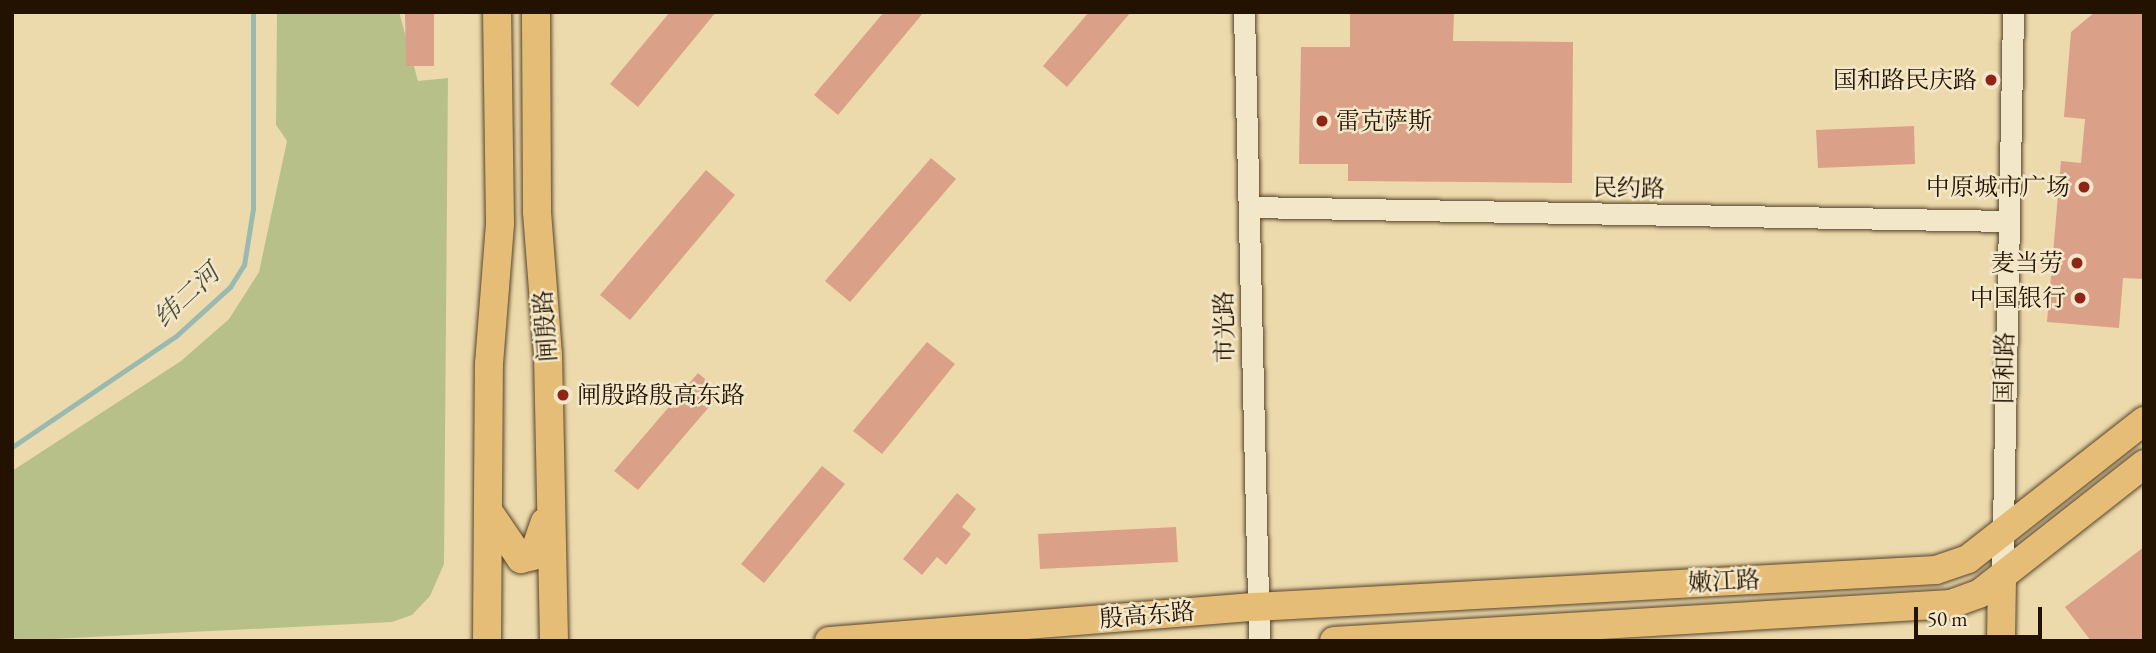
<!DOCTYPE html>
<meta charset="utf-8">
<style>
body{margin:0}
#map{position:relative;width:2156px;height:653px;overflow:hidden;background:#eddaac;font-family:"EB Garamond","Noto Serif SC",serif}
div>[style]{position:absolute}
[style*='--x']{left:calc(var(--x)*1px);top:calc(var(--y)*1px);width:calc(var(--w)*1px);rotate:calc(var(--a)*1deg)}
.green>*{inset:0;background:#b8c089}
.stream>*{height:5px;margin:-2.5px;padding:0 2.5px;transform-origin:2.5px;border-radius:2.5px;background:#9abaaf}
.building>*{inset:0;background:#daa088}
.roads{filter:drop-shadow(0 0 2px #56442b) drop-shadow(0 0 2px #56442b)}
.minor>*{height:21px;margin:-10.5px;padding:0 10.5px;transform-origin:10.5px;border-radius:10.5px;background:#f3e7c9}
.major>*{height:28px;margin:-14px;padding:0 14px;transform-origin:14px;border-radius:14px;background:#e6bd76}
.dots>*{width:19px;height:19px;translate:-50% -50%;box-sizing:border-box;border:4px solid #f3e7c9;border-radius:50%}
span{translate:-50% -50%;white-space:nowrap;text-align:center;line-height:1.15;-webkit-text-stroke:5px #f3e7c9;paint-order:stroke}
.poi-label{font-size:24px;color:#241200}
.right{translate:-100% -50%;text-align:right}
.left{translate:0 -50%;text-align:left}
.street-label{font-size:24px;color:#241200}
.water-label{font-size:26px;color:#4d4d3d;font-style:italic}
.frame{position:absolute;inset:0;border:14px solid #241200;pointer-events:none}
.scale{position:absolute;left:1914px;top:607px;width:128px;height:32px;box-sizing:border-box;border:4px solid #241200;border-top:0;padding-left:9px;font-size:21px;line-height:24px;white-space:nowrap;color:#241200;-webkit-text-stroke:5px #f3e7c9;paint-order:stroke}
</style>
<div id="map">
<div class="green">
<div style="clip-path:polygon(277px 12px,399px 12px,418px 81px,448px 78px,444px 564px,430px 596px,412px 615px,392px 622px,12px 641px,12px 471px,181px 361px,229px 319px,259px 272px,287px 141px,276px 125px)"></div>
</div>
<div class="stream">
<div style="--x:12;--y:447;--w:198;--a:-34.1"></div>
<div style="--x:176;--y:336;--w:73;--a:-42.2"></div>
<div style="--x:230;--y:287;--w:26;--a:-58"></div>
<div style="--x:244;--y:265;--w:57;--a:-80.9"></div>
<div style="--x:253;--y:209;--w:197;--a:-90"></div>
</div>
<div class="building">
<div style="clip-path:polygon(405px 12px,434px 12px,434px 66px,406px 66px)"></div>
<div style="clip-path:polygon(670px 12px,716px 12px,638px 107px,610px 84px)"></div>
<div style="clip-path:polygon(884px 12px,924px 12px,838px 115px,814px 95px)"></div>
<div style="clip-path:polygon(1089px 12px,1131px 12px,1067px 87px,1043px 66px)"></div>
<div style="clip-path:polygon(1350px 12px,1454px 12px,1453px 41px,1573px 42px,1572px 183px,1348px 181px,1348px 164px,1299px 164px,1301px 47px,1350px 47px)"></div>
<div style="clip-path:polygon(2095px 12px,2144px 12px,2144px 279px,2123px 278px,2119px 328px,2047px 322px,2061px 161px,2081px 163px,2085px 119px,2064px 117px,2071px 32px)"></div>
<div style="clip-path:polygon(1914px 126px,1915px 164px,1818px 168px,1816px 130px)"></div>
<div style="clip-path:polygon(931px 158px,956px 179px,850px 302px,825px 281px)"></div>
<div style="clip-path:polygon(706px 170px,735px 195px,630px 320px,600px 295px)"></div>
<div style="clip-path:polygon(927px 342px,955px 364px,882px 454px,853px 431px)"></div>
<div style="clip-path:polygon(698px 373px,721px 393px,638px 490px,614px 471px)"></div>
<div style="clip-path:polygon(822px 466px,845px 484px,764px 583px,741px 564px)"></div>
<div style="clip-path:polygon(957px 493px,976px 509px,962px 527px,971px 534px,946px 565px,937px 557px,922px 575px,903px 559px)"></div>
<div style="clip-path:polygon(1176px 527px,1178px 562px,1040px 569px,1038px 534px)"></div>
<div style="clip-path:polygon(2144px 547px,2144px 641px,2091px 641px,2065px 607px)"></div>
</div>
<div class="roads">
<div class="minor">
<div style="--x:1244;--y:12;--w:629;--a:88.63"></div>
<div style="--x:1250;--y:207;--w:757;--a:1.06"></div>
<div style="--x:2002;--y:577;--w:565;--a:-88.88"></div>
</div>
<div class="major">
<div style="--x:536;--y:12;--w:200;--a:89.7"></div>
<div style="--x:537;--y:212;--w:142;--a:85.6"></div>
<div style="--x:548;--y:354;--w:287;--a:88.8"></div>
<div style="--x:489;--y:512;--w:57;--a:55.8"></div>
<div style="--x:521;--y:559;--w:12;--a:-14"></div>
<div style="--x:533;--y:556;--w:36;--a:-71"></div>
<div style="--x:487;--y:641;--w:277;--a:-89.6"></div>
<div style="--x:489;--y:364;--w:141;--a:-85.5"></div>
<div style="--x:500;--y:223;--w:211;--a:-90.8"></div>
<div style="--x:829;--y:641;--w:427;--a:-4.6"></div>
<div style="--x:1255;--y:607;--w:682;--a:-3.11"></div>
<div style="--x:1936;--y:570;--w:34;--a:-19"></div>
<div style="--x:1968;--y:559;--w:224;--a:-38.1"></div>
<div style="--x:1334;--y:641;--w:618;--a:-3.43"></div>
<div style="--x:1951;--y:604;--w:30;--a:-20"></div>
<div style="--x:1979;--y:594;--w:210;--a:-38.2"></div>
<div style="--x:2001;--y:641;--w:64;--a:-89.1"></div>
</div>
</div>
<div class="dots">
<div style="left:1991px;top:80px;background:#8f2418"></div>
<div style="left:1322px;top:121px;background:#8f2418"></div>
<div style="left:2084px;top:187px;background:#8f2418"></div>
<div style="left:2077px;top:263px;background:#8f2418"></div>
<div style="left:2080px;top:298px;background:#8f2418"></div>
<div style="left:563px;top:395px;background:#8f2418"></div>
</div>
<div class="poi-label">
<span class="right" style="left:1977px;top:80px">国和路民庆路</span>
<span class="left" style="left:1336px;top:121px">雷克萨斯</span>
<span class="right" style="left:2070px;top:187px">中原城市广场</span>
<span class="right" style="left:2063px;top:263px">麦当劳</span>
<span class="right" style="left:2066px;top:298px">中国银行</span>
<span class="left" style="left:577px;top:395px">闸殷路殷高东路</span>
</div>
<div class="street-label">
<span style="left:1629px;top:188px;rotate:1deg">民约路</span>
<span style="left:545px;top:326px;rotate:-94deg">闸殷路</span>
<span style="left:1224px;top:327px;rotate:-91deg">市光路</span>
<span style="left:2004px;top:368px;rotate:-89deg">国和路</span>
<span style="left:1724px;top:581px;rotate:-3deg">嫩江路</span>
<span style="left:1147px;top:615px;rotate:-5deg">殷高东路</span>
</div>
<div class="water-label">
<span style="left:187px;top:296px;rotate:-43deg">纬二河</span>
</div>
<div class="frame"></div>
<div class="scale">50 m</div>
</div>
